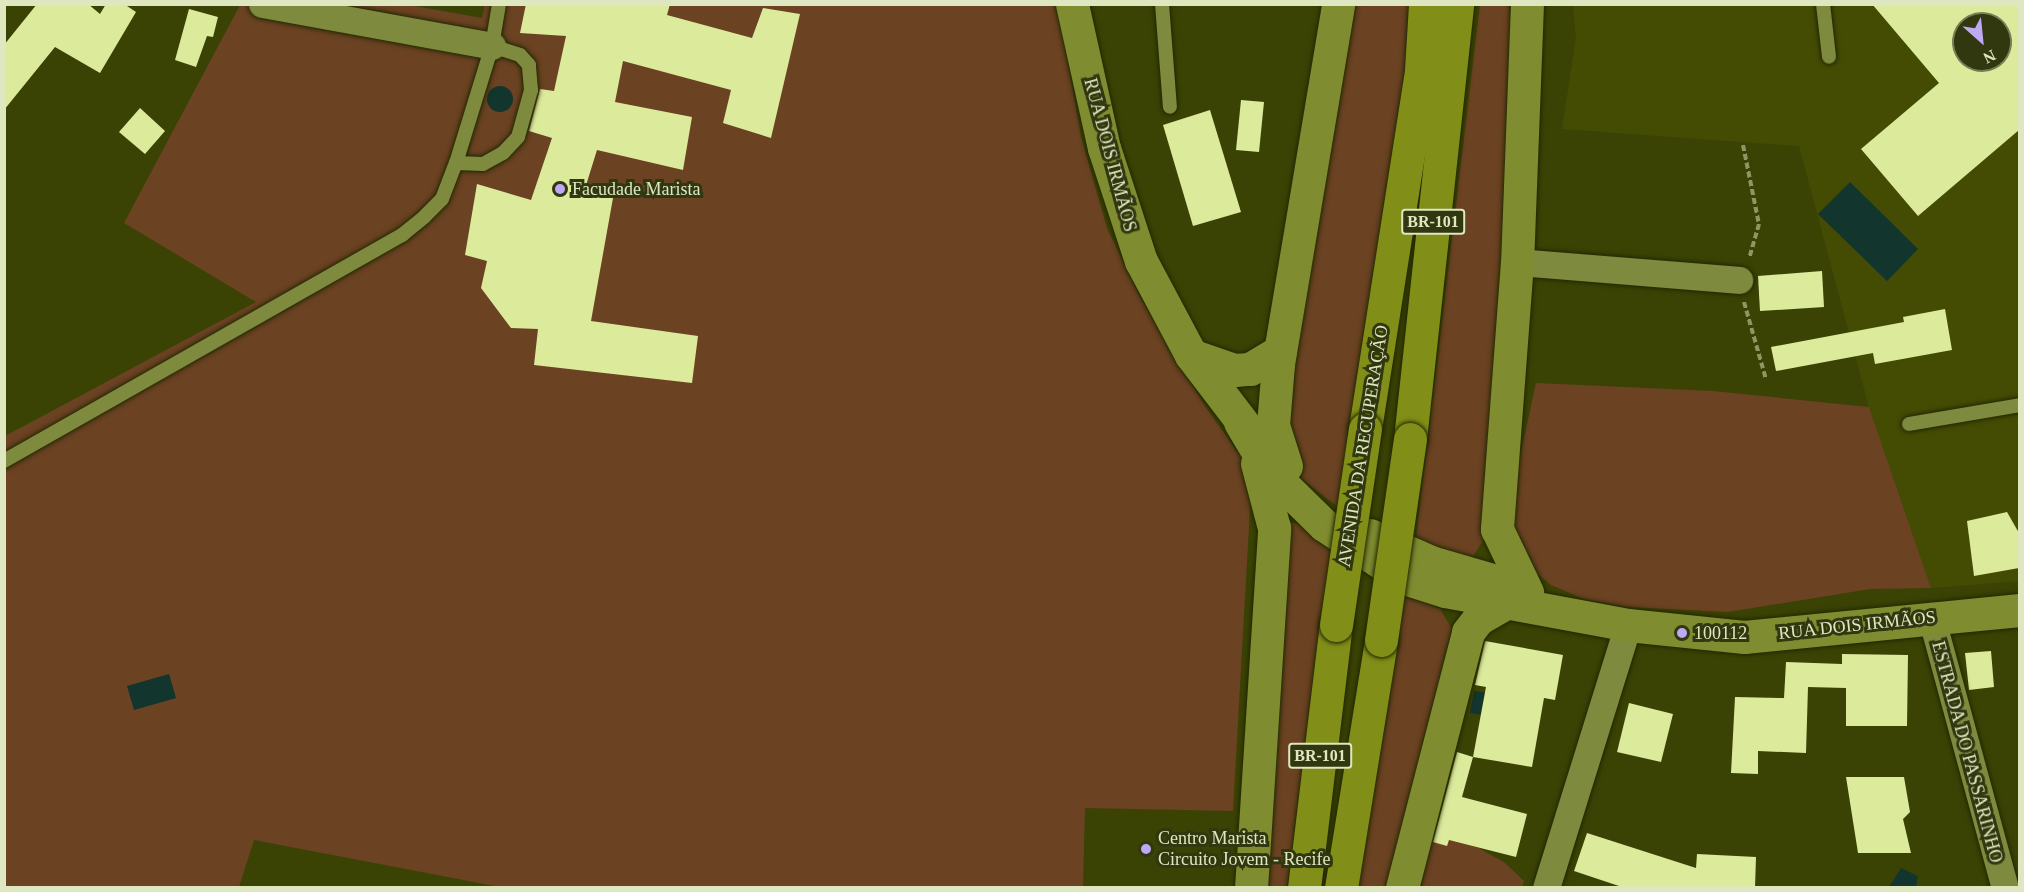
<!DOCTYPE html>
<meta charset="utf-8">
<style>
body{margin:0}
#map{position:relative;width:2024px;height:892px;overflow:hidden;background:#3b4304;font-family:"Times New Roman",serif}
div>[style]{position:absolute}
[style*='--x']{left:calc(var(--x)*1px);top:calc(var(--y)*1px);width:calc(var(--w)*1px);rotate:calc(var(--a)*1deg)}
.built>*{inset:0;background:#444c04}
.green>*{inset:0;background:#6b4222}
.water>*{inset:0;background:#12352d}
.round{border-radius:50%}
.building>*{inset:0;background:#dcea9c}
.path>*{height:4px;margin-top:-2px;transform-origin:0;background:repeating-linear-gradient(90deg,#8e9664 0 6px,transparent 0 9px)}
.roads{filter:drop-shadow(0 0 2px #232800) drop-shadow(0 0 2px #232800)}
.service>*{height:14px;margin:-7px;padding:0 7px;transform-origin:7px;border-radius:7px;background:#7e8a3e}
.minor>*{height:27px;margin:-13.5px;padding:0 13.5px;transform-origin:13.5px;border-radius:13.5px;background:#7e8a3e}
.secondary>*{height:33px;margin:-16.5px;padding:0 16.5px;transform-origin:16.5px;border-radius:16.5px;background:#7f8c30}
.trunk>*{height:33px;margin:-16.5px;padding:0 16.5px;transform-origin:16.5px;border-radius:16.5px;background:#818f18}
.bridges{filter:drop-shadow(0 0 2px #232800) drop-shadow(0 0 2px #232800)}
.trunk-bridge>*{height:33px;margin:-16.5px;padding:0 16.5px;transform-origin:16.5px;border-radius:16.5px;background:#818f18}
.dots>*{width:16px;height:16px;translate:-50% -50%;box-sizing:border-box;border:3px solid #31370f;border-radius:50%}
span{translate:-50% -50%;white-space:nowrap;text-align:center;line-height:1.15;-webkit-text-stroke:6px #31370f;paint-order:stroke}
.shield-label span{padding:2px 4px;background:#31370f;border:2px solid;border-radius:4px;-webkit-text-stroke-width:0}
.shield-label{font-size:16px;color:#dfe7c1;font-weight:700}
.street-label{font-size:18px;color:#dfe7c1}
.poi-label{font-size:18px;color:#dfe7c1}
.left{translate:0 -50%;text-align:left}
.frame{position:absolute;inset:0;border:6px solid #dfe7c1;pointer-events:none}
.north{position:absolute;left:1952px;top:12px;width:60px;height:60px;box-sizing:border-box;background:#31370f;border:2px solid #777d56;border-radius:50%;rotate:153deg;font-size:16px;font-weight:700;line-height:24px;text-align:center;color:#dfe7c1}
.north::after{content:'';display:block;margin:auto;width:21px;height:27px;background:#bea9f4;clip-path:polygon(50% 0,100% 100%,50% 72%,0 100%)}
</style>
<div id="map">
<div class="built">
<div style="clip-path:polygon(evenodd,1573px 5px,2019px 5px,2019px 581px,1931px 588px,1869px 407px,1799px 146px,1562px 129px,1576px 38px,1573px 5px,1964px 24px,2000px 24px,2000px 60px,1964px 60px,1964px 24px)"></div>
</div>
<div class="green">
<div style="clip-path:polygon(485px 4px,1058px 5px,1081px 137px,1107px 228px,1139px 295px,1203px 403px,1252px 473px,1233px 811px,1085px 808px,1083px 887px,500px 887px,254px 840px,239px 887px,5px 888px,5px 436px,256px 302px,124px 223px,240px 5px,409px 5px,482px 18px)"></div>
<div style="clip-path:polygon(1346px 5px,1410px 5px,1408px 66px,1338px 507px,1289px 469px,1286px 383px)"></div>
<div style="clip-path:polygon(1480px 5px,1509px 5px,1513px 48px,1489px 531px,1472px 558px,1415px 547px)"></div>
<div style="clip-path:polygon(1536px 383px,1713px 391px,1869px 407px,1931px 588px,1870px 589px,1728px 612px,1627px 607px,1584px 599px,1551px 585px,1531px 568px,1506px 521px)"></div>
<div style="clip-path:polygon(1287px 521px,1333px 535px,1287px 887px,1267px 888px)"></div>
<div style="clip-path:polygon(1415px 596px,1440px 609px,1452px 629px,1388px 887px,1358px 888px,1403px 598px)"></div>
<div style="clip-path:polygon(1433px 836px,1477px 847px,1505px 863px,1524px 881px,1522px 887px,1419px 888px)"></div>
</div>
<div class="water">
<div class="round" style="left:487px;top:86px;width:26px;height:26px"></div>
<div style="clip-path:polygon(1850px 182px,1918px 249px,1887px 281px,1818px 214px)"></div>
<div style="clip-path:polygon(169px 674px,176px 698px,134px 710px,127px 686px)"></div>
<div style="clip-path:polygon(1474px 691px,1512px 697px,1508px 719px,1470px 713px)"></div>
<div style="clip-path:polygon(1901px 868px,1918px 876px,1916px 887px,1889px 887px)"></div>
</div>
<div class="building">
<div style="clip-path:polygon(37px 4px,88px 4px,100px 14px,106px 4px,124px 4px,136px 12px,100px 73px,55px 47px,4px 110px,4px 45px)"></div>
<div style="clip-path:polygon(526px 4px,670px 4px,667px 15px,752px 38px,763px 8px,800px 14px,771px 138px,723px 123px,731px 90px,623px 61px,615px 102px,692px 117px,683px 170px,597px 150px,583px 195px,613px 198px,591px 321px,698px 336px,692px 383px,534px 365px,538px 329px,511px 328px,481px 288px,487px 261px,465px 255px,477px 184px,531px 200px,552px 138px,529px 131px,540px 89px,554px 91px,566px 36px,520px 33px)"></div>
<div style="clip-path:polygon(evenodd,1872px 4px,2019px 4px,2019px 130px,1918px 216px,1861px 149px,1939px 83px,1872px 4px,1964px 24px,2000px 24px,2000px 60px,1964px 60px,1964px 24px)"></div>
<div style="clip-path:polygon(189px 9px,218px 17px,213px 37px,207px 36px,196px 67px,175px 60px)"></div>
<div style="clip-path:polygon(1241px 100px,1264px 102px,1259px 152px,1236px 150px)"></div>
<div style="clip-path:polygon(140px 108px,165px 131px,145px 154px,119px 132px)"></div>
<div style="clip-path:polygon(1210px 110px,1241px 212px,1193px 226px,1163px 125px)"></div>
<div style="clip-path:polygon(1822px 271px,1824px 307px,1760px 311px,1758px 276px)"></div>
<div style="clip-path:polygon(1945px 309px,1952px 350px,1875px 364px,1873px 353px,1776px 371px,1771px 347px,1904px 322px,1903px 317px)"></div>
<div style="clip-path:polygon(2007px 512px,2019px 533px,2019px 568px,1974px 576px,1967px 521px)"></div>
<div style="clip-path:polygon(1485px 641px,1563px 655px,1555px 700px,1544px 698px,1532px 767px,1473px 757px,1486px 687px,1475px 685px)"></div>
<div style="clip-path:polygon(1991px 651px,1994px 687px,1969px 690px,1965px 653px)"></div>
<div style="clip-path:polygon(1842px 654px,1908px 655px,1907px 726px,1846px 726px,1846px 688px,1808px 687px,1806px 753px,1758px 751px,1758px 774px,1731px 773px,1735px 697px,1784px 698px,1786px 662px,1842px 664px)"></div>
<div style="clip-path:polygon(1629px 703px,1673px 714px,1661px 762px,1617px 752px)"></div>
<div style="clip-path:polygon(1457px 752px,1473px 757px,1462px 797px,1527px 814px,1516px 857px,1449px 840px,1447px 846px,1433px 842px)"></div>
<div style="clip-path:polygon(1846px 777px,1904px 777px,1910px 812px,1903px 819px,1911px 853px,1858px 853px)"></div>
<div style="clip-path:polygon(1587px 833px,1696px 868px,1697px 854px,1756px 857px,1755px 888px,1625px 888px,1574px 871px)"></div>
</div>
<div class="path">
<div style="--x:1743;--y:145;--w:81;--a:78.6"></div>
<div style="--x:1759;--y:224;--w:35;--a:106"></div>
<div style="--x:1744;--y:302;--w:80;--a:74.1"></div>
</div>
<div class="roads">
<div class="service">
<div style="--x:1162;--y:4;--w:103;--a:85.6"></div>
<div style="--x:1823;--y:4;--w:53;--a:83.5"></div>
<div style="--x:456;--y:163;--w:27;--a:2"></div>
<div style="--x:483;--y:164;--w:23;--a:-29"></div>
<div style="--x:503;--y:153;--w:22;--a:-47"></div>
<div style="--x:518;--y:137;--w:49;--a:-74.5"></div>
<div style="--x:531;--y:90;--w:25;--a:-95"></div>
<div style="--x:529;--y:65;--w:13;--a:-132"></div>
<div style="--x:520;--y:55;--w:29;--a:-162"></div>
<div style="--x:492;--y:46;--w:43;--a:-80.5"></div>
<div style="--x:1909;--y:424;--w:113;--a:-9.7"></div>
<div style="--x:4;--y:461;--w:458;--a:-29.6"></div>
<div style="--x:402;--y:235;--w:28;--a:-39"></div>
<div style="--x:424;--y:217;--w:25;--a:-45"></div>
<div style="--x:442;--y:199;--w:39;--a:-69"></div>
<div style="--x:456;--y:163;--w:122;--a:-72.9"></div>
</div>
<div class="minor">
<div style="--x:262;--y:4;--w:234;--a:10.3"></div>
<div style="--x:1517;--y:262;--w:223;--a:4.6"></div>
<div style="--x:1931;--y:616;--w:282;--a:74.8"></div>
<div style="--x:1546;--y:888;--w:275;--a:-72.7"></div>
</div>
<div class="secondary">
<div style="--x:1072;--y:4;--w:148;--a:77.5"></div>
<div style="--x:1104;--y:148;--w:119;--a:71.9"></div>
<div style="--x:1141;--y:261;--w:106;--a:62"></div>
<div style="--x:1191;--y:355;--w:106;--a:52.7"></div>
<div style="--x:1527;--y:4;--w:258;--a:92.2"></div>
<div style="--x:1517;--y:262;--w:268;--a:94.3"></div>
<div style="--x:1497;--y:529;--w:70;--a:64.5"></div>
<div style="--x:1191;--y:355;--w:46;--a:19.2"></div>
<div style="--x:1234;--y:370;--w:16;--a:-4"></div>
<div style="--x:1250;--y:369;--w:35;--a:-31"></div>
<div style="--x:1240;--y:422;--w:57;--a:59.4"></div>
<div style="--x:1269;--y:471;--w:77;--a:44.5"></div>
<div style="--x:1324;--y:525;--w:96;--a:33.5"></div>
<div style="--x:1404;--y:578;--w:43;--a:17.6"></div>
<div style="--x:1445;--y:591;--w:186;--a:10.5"></div>
<div style="--x:1628;--y:625;--w:117;--a:5.9"></div>
<div style="--x:1744;--y:637;--w:277;--a:-5.6"></div>
<div style="--x:1286;--y:466;--w:43;--a:-107.6"></div>
<div style="--x:1273;--y:425;--w:61;--a:-85.3"></div>
<div style="--x:1278;--y:364;--w:365;--a:-80.5"></div>
<div style="--x:1370;--y:535;--w:67;--a:23.9"></div>
<div style="--x:1431;--y:562;--w:68;--a:16.3"></div>
<div style="--x:1251;--y:888;--w:361;--a:-86.3"></div>
<div style="--x:1274;--y:528;--w:67;--a:-104.7"></div>
<div style="--x:1402;--y:888;--w:264;--a:-75.5"></div>
<div style="--x:1468;--y:632;--w:16;--a:-52"></div>
<div style="--x:1478;--y:619;--w:32;--a:-30"></div>
</div>
<div class="trunk">
<div style="--x:1365;--y:429;--w:363;--a:-81.1"></div>
<div style="--x:1421;--y:70;--w:66;--a:-86.5"></div>
<div style="--x:1410;--y:439;--w:438;--a:-83.8"></div>
<div style="--x:1304;--y:888;--w:265;--a:-83.1"></div>
<div style="--x:1341;--y:888;--w:251;--a:-80.8"></div>
</div>
</div>
<div class="bridges">
<div class="trunk-bridge">
<div style="--x:1336;--y:625;--w:198;--a:-81.6"></div>
<div style="--x:1381;--y:640;--w:203;--a:-81.8"></div>
</div>
</div>
<div class="dots">
<div style="left:560px;top:189px;background:#bea9f4"></div>
<div style="left:1682px;top:633px;background:#bea9f4"></div>
<div style="left:1146px;top:849px;background:#bea9f4"></div>
</div>
<div class="shield-label">
<span style="left:1433px;top:222px">BR-101</span>
<span style="left:1320px;top:756px">BR-101</span>
</div>
<div class="street-label">
<span style="left:1110px;top:155px;rotate:75deg">RUA DOIS IRMÃOS</span>
<span style="left:1363px;top:446px;rotate:-81deg">AVENIDA DA RECUPERAÇÃO</span>
<span style="left:1857px;top:625px;rotate:-6deg">RUA DOIS IRMÃOS</span>
<span style="left:1967px;top:752px;rotate:75deg">ESTRADA DO PASSARINHO</span>
</div>
<div class="poi-label">
<span class="left" style="left:572px;top:189px">Facudade Marista</span>
<span class="left" style="left:1694px;top:633px">100112</span>
<span class="left" style="left:1158px;top:849px">Centro Marista<br>Circuito Jovem - Recife</span>
</div>
<div class="frame"></div>
<div class="north">N</div>
</div>
